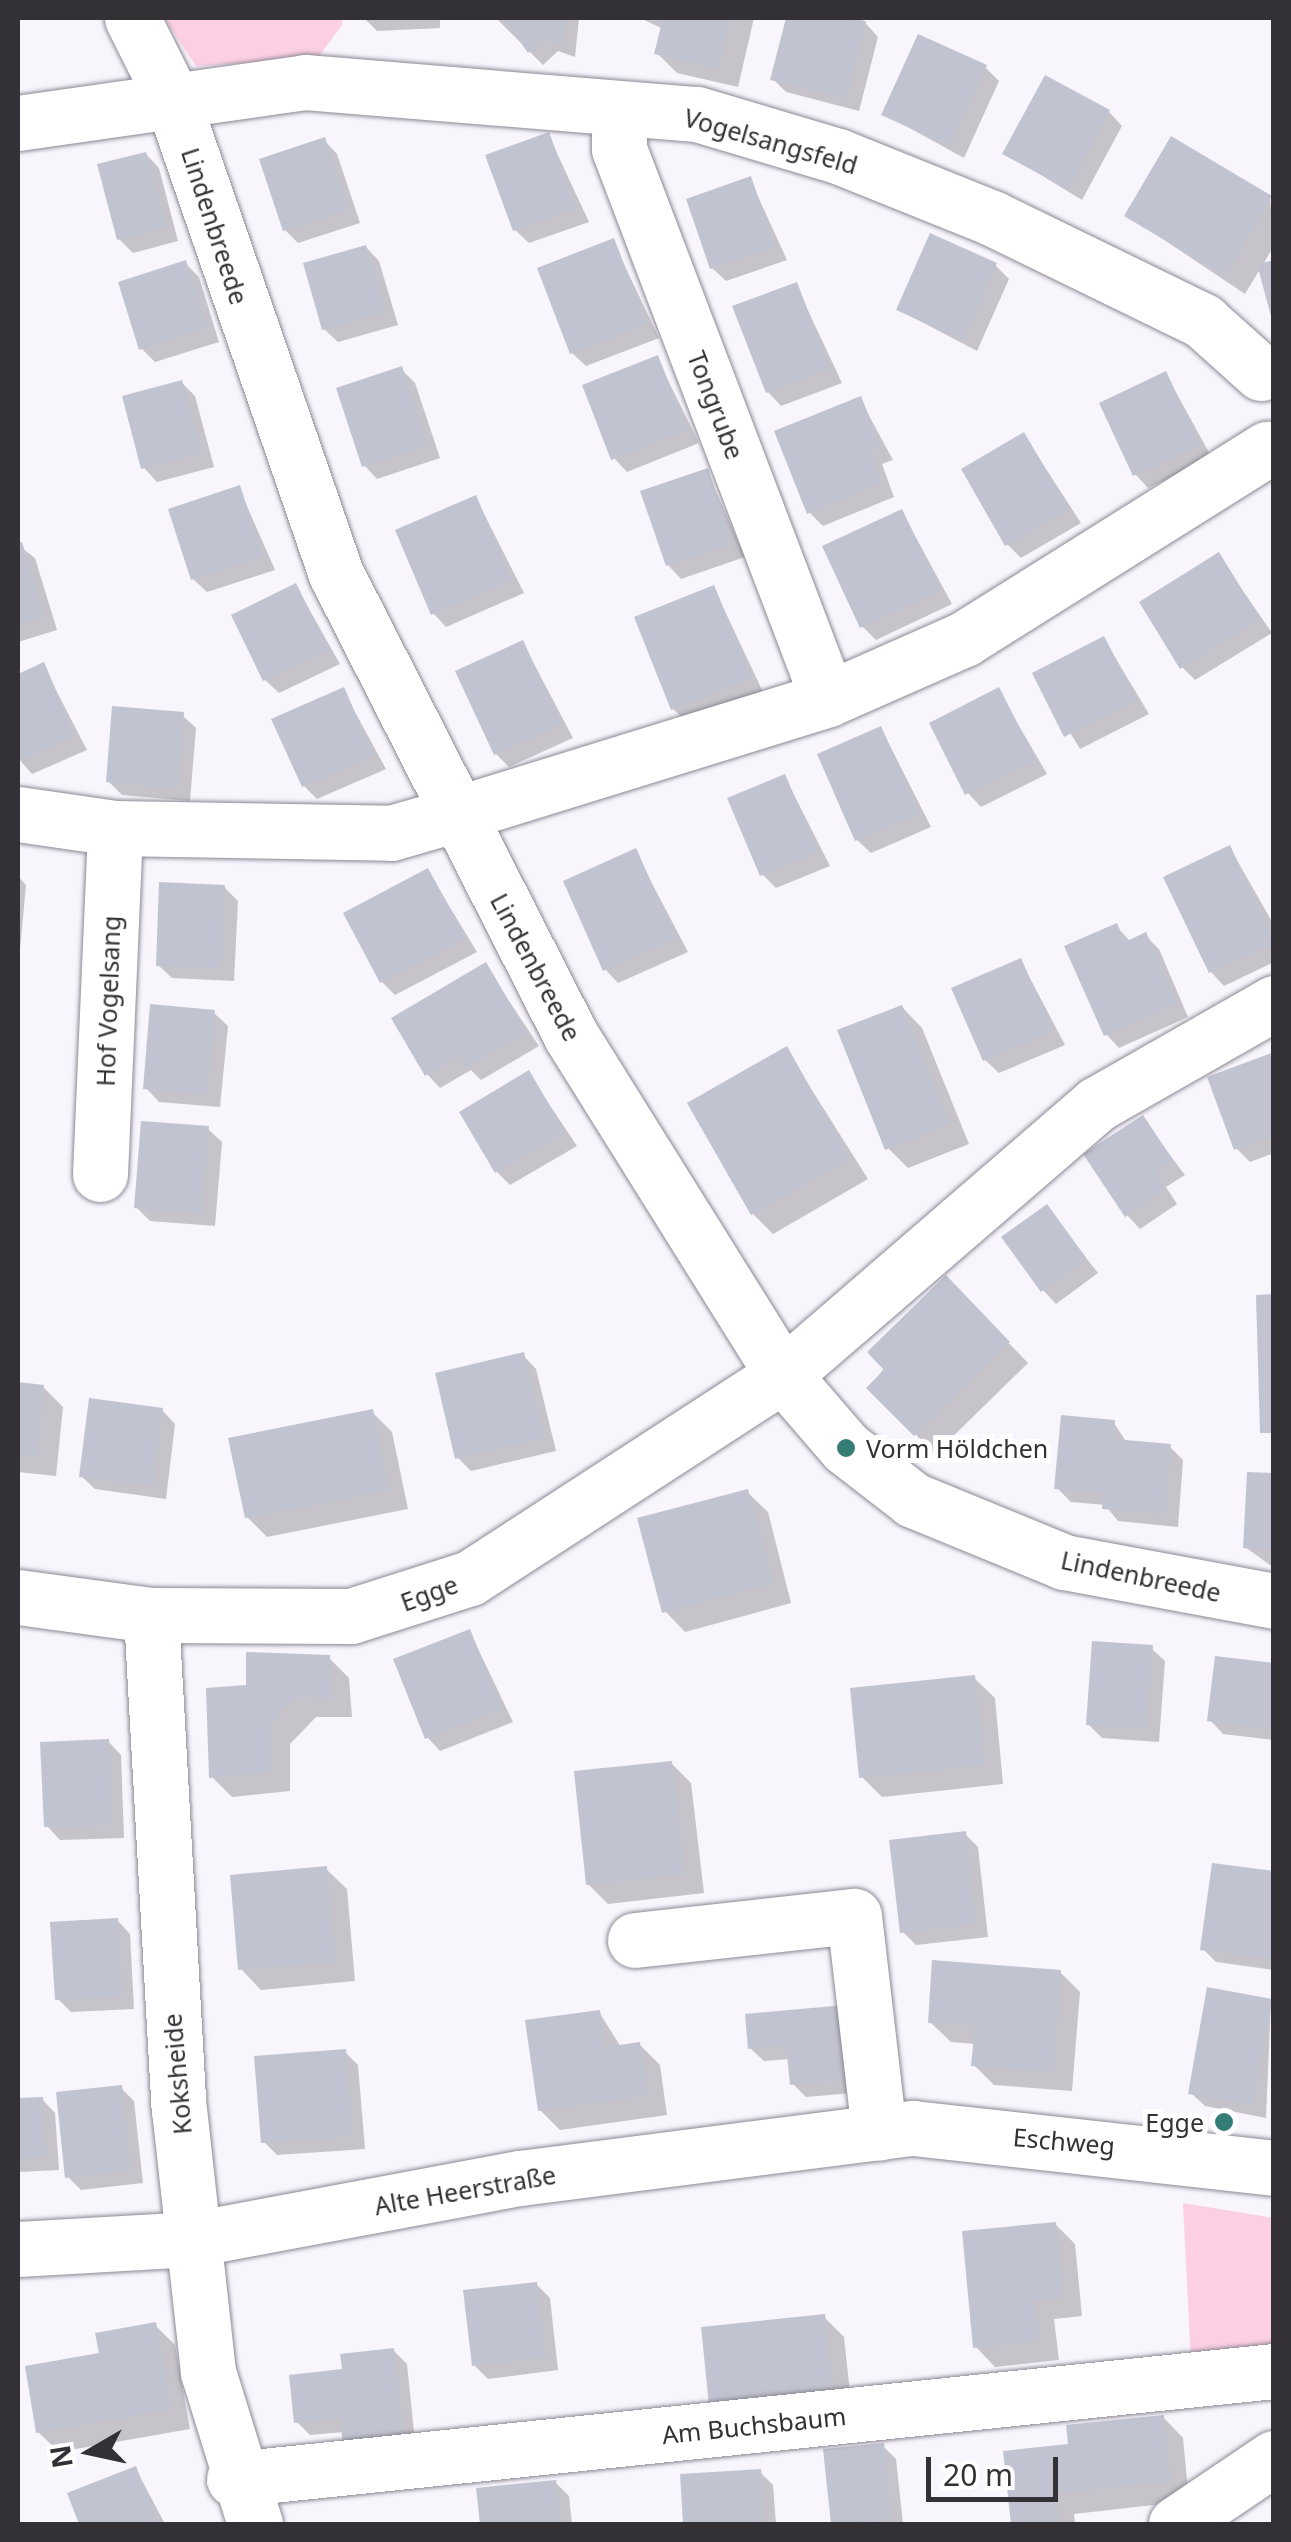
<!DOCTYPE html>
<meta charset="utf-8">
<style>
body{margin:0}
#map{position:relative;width:1291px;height:2542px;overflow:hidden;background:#f8f5fd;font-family:"Noto Sans",sans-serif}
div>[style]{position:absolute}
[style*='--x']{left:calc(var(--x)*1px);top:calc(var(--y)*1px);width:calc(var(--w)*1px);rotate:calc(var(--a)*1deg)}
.green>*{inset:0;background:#fccfe4}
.shadow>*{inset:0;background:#0003}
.building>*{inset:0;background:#c1c3d0}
.roads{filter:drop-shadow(0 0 2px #8d8894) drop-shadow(0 0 2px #8d8894)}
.minor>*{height:55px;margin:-27.5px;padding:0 27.5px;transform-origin:27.5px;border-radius:27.5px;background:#fff}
.dots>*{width:28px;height:28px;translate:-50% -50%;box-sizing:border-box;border:5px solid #fff;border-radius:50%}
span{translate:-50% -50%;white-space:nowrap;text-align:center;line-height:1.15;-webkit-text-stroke:10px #fff;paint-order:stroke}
.street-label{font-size:25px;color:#333136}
.poi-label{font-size:25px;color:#333136}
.left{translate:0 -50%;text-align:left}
.right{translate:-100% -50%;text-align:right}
.frame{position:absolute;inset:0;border:20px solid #333136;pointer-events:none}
.north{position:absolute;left:40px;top:2402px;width:100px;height:100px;-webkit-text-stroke:8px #fff;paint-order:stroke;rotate:261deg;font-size:28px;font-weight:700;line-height:40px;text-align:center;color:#333136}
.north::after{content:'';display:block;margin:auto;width:35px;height:45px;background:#333136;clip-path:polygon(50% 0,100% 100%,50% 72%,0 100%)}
.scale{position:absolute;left:926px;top:2457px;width:132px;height:45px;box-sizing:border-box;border:5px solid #333136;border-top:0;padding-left:12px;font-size:30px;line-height:35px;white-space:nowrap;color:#333136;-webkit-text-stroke:8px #fff;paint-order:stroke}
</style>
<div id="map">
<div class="green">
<div style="clip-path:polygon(164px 18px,342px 18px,342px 25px,317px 59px,196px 66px)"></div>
<div style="clip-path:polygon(1183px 2203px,1273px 2218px,1273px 2351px,1191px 2361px)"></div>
</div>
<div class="shadow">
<div style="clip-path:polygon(364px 18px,440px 18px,440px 28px,377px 31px)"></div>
<div style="clip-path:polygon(496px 18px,579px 18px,575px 57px,558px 51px,543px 65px)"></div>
<div style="clip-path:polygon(640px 18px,754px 18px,738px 87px,677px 73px,657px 53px,663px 29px)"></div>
<div style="clip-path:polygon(789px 18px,861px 18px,878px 37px,859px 111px,786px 92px,773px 79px)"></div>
<div style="clip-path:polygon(985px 67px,999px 81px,964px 158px,884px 114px)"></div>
<div style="clip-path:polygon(1109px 112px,1122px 126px,1082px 200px,1005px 153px)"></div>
<div style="clip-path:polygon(548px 134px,589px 222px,529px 243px,515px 230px)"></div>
<div style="clip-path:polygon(324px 140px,337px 154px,360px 223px,298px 243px,285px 230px)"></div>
<div style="clip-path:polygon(146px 154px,159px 168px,178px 241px,133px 253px,119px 239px)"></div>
<div style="clip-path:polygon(750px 179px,787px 260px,726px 281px,712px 268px)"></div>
<div style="clip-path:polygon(1270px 198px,1274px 246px,1245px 294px,1127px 215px)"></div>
<div style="clip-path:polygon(613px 241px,659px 338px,586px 366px,572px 353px)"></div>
<div style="clip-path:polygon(366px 247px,379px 261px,398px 325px,338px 342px,324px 329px)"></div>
<div style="clip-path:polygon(185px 263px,199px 277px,219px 342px,155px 362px,141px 348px)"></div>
<div style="clip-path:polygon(995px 265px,1009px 279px,977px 351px,899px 310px)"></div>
<div style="clip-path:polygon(796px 285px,842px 383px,781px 406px,768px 392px)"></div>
<div style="clip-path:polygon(657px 358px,699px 443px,627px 472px,614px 458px)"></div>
<div style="clip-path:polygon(401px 369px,415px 383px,440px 458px,377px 479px,364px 465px)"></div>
<div style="clip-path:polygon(1166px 374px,1212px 458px,1148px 488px,1135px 474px)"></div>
<div style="clip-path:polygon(181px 382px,195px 396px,214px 467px,157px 482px,144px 468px)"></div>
<div style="clip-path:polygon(860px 399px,893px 460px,882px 464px,894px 497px,823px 526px,809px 512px)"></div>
<div style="clip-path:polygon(1024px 435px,1081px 523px,1021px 558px,1007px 544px)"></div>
<div style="clip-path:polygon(707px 471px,745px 557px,681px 579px,668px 565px)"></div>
<div style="clip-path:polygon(239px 488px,275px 570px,207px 592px,193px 579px)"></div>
<div style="clip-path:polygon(476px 498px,524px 593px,446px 627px,433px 613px)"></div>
<div style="clip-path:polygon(902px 512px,952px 604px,876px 640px,862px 626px)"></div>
<div style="clip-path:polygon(18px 545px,35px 558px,57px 630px,18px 642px)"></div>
<div style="clip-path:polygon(1219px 556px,1272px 633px,1195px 680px,1182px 667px)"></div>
<div style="clip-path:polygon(296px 586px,340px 664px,279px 693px,265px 680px)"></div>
<div style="clip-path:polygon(714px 588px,763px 692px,687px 722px,673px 709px)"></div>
<div style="clip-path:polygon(1104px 639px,1149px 714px,1080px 749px,1035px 674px)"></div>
<div style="clip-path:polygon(523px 643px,573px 738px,509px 767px,496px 754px)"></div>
<div style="clip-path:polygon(43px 665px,87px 750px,32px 774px,18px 758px,18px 676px)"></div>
<div style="clip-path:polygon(343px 690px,386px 769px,317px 799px,304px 786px)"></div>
<div style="clip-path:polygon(998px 690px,1047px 774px,981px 807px,968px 793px)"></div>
<div style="clip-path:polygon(182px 715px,196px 728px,190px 801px,122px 795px,108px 781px)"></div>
<div style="clip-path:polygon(881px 728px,931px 827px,871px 853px,857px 840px)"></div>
<div style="clip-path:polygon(785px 777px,830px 866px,776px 888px,763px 875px)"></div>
<div style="clip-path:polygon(1230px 848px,1274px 925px,1274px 962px,1224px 986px,1211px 972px)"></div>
<div style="clip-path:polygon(635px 851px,688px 952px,618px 983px,605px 969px)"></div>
<div style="clip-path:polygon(428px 871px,477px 952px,395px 995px,382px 982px)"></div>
<div style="clip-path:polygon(18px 876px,26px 885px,20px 950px,18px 949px)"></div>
<div style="clip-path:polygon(224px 887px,238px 901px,234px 981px,172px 978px,158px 965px)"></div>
<div style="clip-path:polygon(1116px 926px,1131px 942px,1145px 935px,1159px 949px,1188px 1017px,1119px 1048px,1106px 1034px)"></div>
<div style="clip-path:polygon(1021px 961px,1065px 1045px,999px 1073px,985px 1060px)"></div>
<div style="clip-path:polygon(485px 965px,539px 1046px,481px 1080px,471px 1070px,440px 1088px,427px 1074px)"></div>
<div style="clip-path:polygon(902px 1007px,922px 1028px,969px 1144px,908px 1168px,888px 1148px)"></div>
<div style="clip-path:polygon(214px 1013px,228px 1026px,220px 1107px,159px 1102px,146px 1088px)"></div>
<div style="clip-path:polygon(786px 1049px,868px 1179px,773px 1234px,753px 1214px)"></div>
<div style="clip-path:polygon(1274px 1055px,1274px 1153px,1250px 1162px,1236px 1148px)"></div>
<div style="clip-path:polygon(529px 1074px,577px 1146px,510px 1185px,497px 1172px)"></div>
<div style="clip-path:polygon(1142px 1118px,1185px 1175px,1166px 1187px,1177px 1204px,1140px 1229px,1127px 1215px)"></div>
<div style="clip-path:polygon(208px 1129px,222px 1142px,215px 1226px,150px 1221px,137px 1208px)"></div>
<div style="clip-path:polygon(1046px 1207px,1098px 1273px,1056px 1304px,1043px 1290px)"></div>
<div style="clip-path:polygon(946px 1278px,1028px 1363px,935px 1454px,870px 1388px)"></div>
<div style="clip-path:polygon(523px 1355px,536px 1369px,556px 1451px,471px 1471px,458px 1458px)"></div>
<div style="clip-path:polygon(18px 1384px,43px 1387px,63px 1407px,56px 1476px,18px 1472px)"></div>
<div style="clip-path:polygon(162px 1410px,175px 1424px,166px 1499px,95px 1489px,81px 1476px)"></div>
<div style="clip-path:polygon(372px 1412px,392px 1432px,408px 1509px,267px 1537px,247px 1517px)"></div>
<div style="clip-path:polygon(1114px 1423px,1127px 1443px,1170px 1447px,1183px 1460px,1178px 1527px,1118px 1521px,1105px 1505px,1071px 1502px,1057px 1488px)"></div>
<div style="clip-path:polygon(1274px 1476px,1274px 1568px,1245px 1547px)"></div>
<div style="clip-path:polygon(747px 1492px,768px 1512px,791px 1603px,685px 1632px,665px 1611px)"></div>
<div style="clip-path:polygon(470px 1632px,513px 1722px,440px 1751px,427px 1737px)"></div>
<div style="clip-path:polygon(1151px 1648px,1165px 1661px,1159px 1742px,1102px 1738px,1088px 1724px)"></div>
<div style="clip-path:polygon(329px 1658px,349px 1678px,352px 1717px,316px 1717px,290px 1744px,290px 1791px,232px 1797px,212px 1777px,249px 1687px)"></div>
<div style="clip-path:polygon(1274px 1665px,1274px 1740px,1223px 1734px,1210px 1720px)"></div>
<div style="clip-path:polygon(974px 1678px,995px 1698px,1003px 1784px,882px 1797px,862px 1777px)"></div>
<div style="clip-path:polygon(108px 1741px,121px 1755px,124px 1838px,60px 1840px,47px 1826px)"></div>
<div style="clip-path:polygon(671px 1763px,691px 1783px,704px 1893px,608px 1904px,588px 1884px)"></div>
<div style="clip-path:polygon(965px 1834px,978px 1847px,988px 1937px,916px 1945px,903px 1932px)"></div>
<div style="clip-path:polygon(326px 1869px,347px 1889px,355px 1981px,261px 1990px,241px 1969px)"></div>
<div style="clip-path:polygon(1274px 1874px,1274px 1970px,1216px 1962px,1203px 1949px)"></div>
<div style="clip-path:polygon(117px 1920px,130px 1934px,134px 2009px,71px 2012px,58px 1999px)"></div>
<div style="clip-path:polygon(1060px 1972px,1080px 1992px,1072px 2091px,994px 2085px,974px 2065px,976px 2044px,951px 2042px,930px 2022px)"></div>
<div style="clip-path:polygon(1271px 2001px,1266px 2118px,1205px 2106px,1191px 2093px)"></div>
<div style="clip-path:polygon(599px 2012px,621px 2047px,640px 2045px,660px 2065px,667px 2115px,560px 2130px,540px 2110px)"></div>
<div style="clip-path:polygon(747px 2017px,864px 2092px,806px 2097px,793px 2084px,790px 2059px,764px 2061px,750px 2048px)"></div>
<div style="clip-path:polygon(345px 2052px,358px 2065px,365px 2149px,277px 2155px,264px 2142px)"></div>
<div style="clip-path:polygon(121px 2088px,134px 2101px,143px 2183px,81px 2190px,68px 2177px)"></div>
<div style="clip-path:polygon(42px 2099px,55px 2113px,59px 2170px,18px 2172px,18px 2101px)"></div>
<div style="clip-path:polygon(1055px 2224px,1075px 2244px,1082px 2316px,1054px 2319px,1059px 2360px,995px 2367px,975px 2346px)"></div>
<div style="clip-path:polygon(536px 2284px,550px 2298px,558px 2370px,488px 2379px,474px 2365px)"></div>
<div style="clip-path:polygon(824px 2317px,844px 2337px,852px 2411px,732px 2424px)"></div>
<div style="clip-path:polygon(155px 2325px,175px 2345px,190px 2429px,59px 2452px,38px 2432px,102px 2355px)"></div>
<div style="clip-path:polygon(393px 2350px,407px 2364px,416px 2451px,344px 2432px,310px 2435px,297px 2422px,345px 2372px)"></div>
<div style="clip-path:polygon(1163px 2417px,1183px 2438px,1189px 2501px,1074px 2514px,1075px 2524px,1014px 2524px,1006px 2453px,1071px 2446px)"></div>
<div style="clip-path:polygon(883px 2446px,896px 2459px,903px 2524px,833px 2524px,826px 2451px)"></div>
<div style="clip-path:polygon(136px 2469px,165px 2524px,82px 2524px,70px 2494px)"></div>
<div style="clip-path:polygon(760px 2472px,773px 2485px,776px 2524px,685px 2524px,682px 2477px)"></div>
<div style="clip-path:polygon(555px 2482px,569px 2496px,572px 2524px,482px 2524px,479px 2491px)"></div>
</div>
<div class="building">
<div style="clip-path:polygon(504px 18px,565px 18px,562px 46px,544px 39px,528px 53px)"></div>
<div style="clip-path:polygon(663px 18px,730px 18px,718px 68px,654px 54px)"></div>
<div style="clip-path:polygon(786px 18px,866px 21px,846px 99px,770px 80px)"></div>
<div style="clip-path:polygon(918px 34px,987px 65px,950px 146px,881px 115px)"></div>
<div style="clip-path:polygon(1045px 75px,1110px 110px,1068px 189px,1002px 154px)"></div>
<div style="clip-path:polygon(549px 132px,577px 208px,513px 231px,485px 155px)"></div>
<div style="clip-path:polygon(1171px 136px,1272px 196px,1225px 276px,1124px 216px)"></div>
<div style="clip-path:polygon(325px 137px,348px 210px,283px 231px,259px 159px)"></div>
<div style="clip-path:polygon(146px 152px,166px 228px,117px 240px,97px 164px)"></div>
<div style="clip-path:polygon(751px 176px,775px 247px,710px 269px,686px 199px)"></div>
<div style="clip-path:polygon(930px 233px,997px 263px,963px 340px,896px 310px)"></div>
<div style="clip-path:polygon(614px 238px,647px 324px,570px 354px,537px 268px)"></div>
<div style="clip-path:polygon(366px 245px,386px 312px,322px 330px,303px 263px)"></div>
<div style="clip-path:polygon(186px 260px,207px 328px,139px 350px,118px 282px)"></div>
<div style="clip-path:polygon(1274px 260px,1274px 319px,1272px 320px,1257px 264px)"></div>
<div style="clip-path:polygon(797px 282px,830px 369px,766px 393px,732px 306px)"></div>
<div style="clip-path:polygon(658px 355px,687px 430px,611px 460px,582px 385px)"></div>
<div style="clip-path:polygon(402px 366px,428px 445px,362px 467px,336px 388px)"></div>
<div style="clip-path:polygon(1166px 371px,1200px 445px,1133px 476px,1099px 403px)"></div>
<div style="clip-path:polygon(182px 380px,202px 453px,141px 469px,122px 396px)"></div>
<div style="clip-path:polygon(861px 396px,881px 446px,870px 450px,882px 483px,807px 514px,774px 431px)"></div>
<div style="clip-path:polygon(1024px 432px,1069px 509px,1005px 546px,961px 469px)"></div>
<div style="clip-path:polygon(708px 468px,733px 544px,666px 566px,640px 491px)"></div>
<div style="clip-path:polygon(240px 485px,263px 557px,191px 580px,168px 509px)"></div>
<div style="clip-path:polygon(476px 495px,512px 580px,431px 615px,395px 530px)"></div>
<div style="clip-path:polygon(902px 509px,941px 590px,860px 628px,822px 546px)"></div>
<div style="clip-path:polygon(22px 542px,45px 617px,18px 625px,18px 543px)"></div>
<div style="clip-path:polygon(1219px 552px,1260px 619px,1180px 669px,1139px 602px)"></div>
<div style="clip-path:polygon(296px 583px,329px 650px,263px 681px,231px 615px)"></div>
<div style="clip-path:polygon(714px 585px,752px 678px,671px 710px,634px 617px)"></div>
<div style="clip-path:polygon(1104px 636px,1137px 700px,1064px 737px,1032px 673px)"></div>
<div style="clip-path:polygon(523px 640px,561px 724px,494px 755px,455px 671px)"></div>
<div style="clip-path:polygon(44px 662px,75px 736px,18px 761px,18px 674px)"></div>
<div style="clip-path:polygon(344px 687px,374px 756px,302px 787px,271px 719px)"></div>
<div style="clip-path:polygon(999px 687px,1036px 760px,965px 795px,929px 723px)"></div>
<div style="clip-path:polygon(112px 706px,184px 712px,177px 788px,106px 782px)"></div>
<div style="clip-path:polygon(881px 726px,919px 813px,855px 841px,817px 754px)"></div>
<div style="clip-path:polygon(785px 774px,818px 852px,760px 876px,727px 798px)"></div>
<div style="clip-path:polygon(1230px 845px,1274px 943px,1209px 973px,1163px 877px)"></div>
<div style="clip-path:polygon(636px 848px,676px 938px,603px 971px,563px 881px)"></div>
<div style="clip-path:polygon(428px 868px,466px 938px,380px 983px,343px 913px)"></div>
<div style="clip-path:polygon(159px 882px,225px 885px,221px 969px,156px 966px)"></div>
<div style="clip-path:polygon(1117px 923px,1125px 942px,1146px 932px,1177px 1003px,1104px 1036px,1064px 946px)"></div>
<div style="clip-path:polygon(1021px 958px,1053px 1031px,983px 1061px,951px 988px)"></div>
<div style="clip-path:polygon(486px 962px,527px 1032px,465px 1068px,459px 1056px,425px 1076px,391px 1018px)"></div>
<div style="clip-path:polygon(150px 1004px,215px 1010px,207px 1095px,143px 1089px)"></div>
<div style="clip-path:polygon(902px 1005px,950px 1124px,885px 1150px,837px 1030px)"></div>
<div style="clip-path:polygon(787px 1046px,850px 1159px,751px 1215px,687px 1103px)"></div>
<div style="clip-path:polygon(1274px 1052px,1274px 1135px,1234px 1150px,1207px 1077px)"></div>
<div style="clip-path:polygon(529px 1070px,565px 1132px,495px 1173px,459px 1112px)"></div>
<div style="clip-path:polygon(1143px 1115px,1173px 1160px,1155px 1172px,1166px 1189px,1125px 1217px,1083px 1154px)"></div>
<div style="clip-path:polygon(141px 1121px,209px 1126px,202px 1214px,134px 1208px)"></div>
<div style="clip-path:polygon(1047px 1204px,1087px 1259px,1041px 1292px,1001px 1237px)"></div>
<div style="clip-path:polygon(946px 1275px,1010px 1342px,914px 1436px,866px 1388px,884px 1370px,867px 1352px)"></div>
<div style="clip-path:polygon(1274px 1294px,1274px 1433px,1260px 1433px,1256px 1295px)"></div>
<div style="clip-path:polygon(524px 1352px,544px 1438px,455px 1459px,435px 1373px)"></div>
<div style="clip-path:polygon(18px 1382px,44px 1385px,37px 1457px,18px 1455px)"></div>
<div style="clip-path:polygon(89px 1398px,163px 1408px,153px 1486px,79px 1477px)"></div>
<div style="clip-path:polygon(373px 1409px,389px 1490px,245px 1518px,228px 1438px)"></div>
<div style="clip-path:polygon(1061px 1415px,1115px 1420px,1114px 1439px,1171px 1444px,1165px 1514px,1102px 1509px,1103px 1493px,1054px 1489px)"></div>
<div style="clip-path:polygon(1247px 1472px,1274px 1473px,1274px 1550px,1243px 1548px)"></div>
<div style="clip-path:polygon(748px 1489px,773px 1583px,662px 1613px,637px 1518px)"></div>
<div style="clip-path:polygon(470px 1629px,502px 1709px,425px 1739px,393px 1659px)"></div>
<div style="clip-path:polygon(1092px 1641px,1153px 1645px,1146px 1729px,1086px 1725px)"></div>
<div style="clip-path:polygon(246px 1652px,330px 1655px,333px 1698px,295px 1697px,271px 1723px,271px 1772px,209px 1778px,206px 1688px,246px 1685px)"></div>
<div style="clip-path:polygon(1215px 1656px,1274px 1663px,1274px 1730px,1207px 1721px)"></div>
<div style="clip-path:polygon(975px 1675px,984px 1765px,859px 1778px,850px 1688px)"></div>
<div style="clip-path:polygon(109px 1739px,112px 1825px,44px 1827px,40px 1742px)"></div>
<div style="clip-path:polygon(672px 1761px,685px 1874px,586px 1885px,574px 1771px)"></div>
<div style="clip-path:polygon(966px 1831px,976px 1924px,900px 1933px,889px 1840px)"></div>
<div style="clip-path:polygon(1212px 1863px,1274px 1871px,1274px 1959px,1200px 1950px)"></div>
<div style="clip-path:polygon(327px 1866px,336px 1962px,238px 1970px,230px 1875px)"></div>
<div style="clip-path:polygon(118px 1918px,122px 1996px,55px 2000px,50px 1922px)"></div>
<div style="clip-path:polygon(932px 1960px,1061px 1970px,1053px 2072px,971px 2066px,975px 2026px,928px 2023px)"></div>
<div style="clip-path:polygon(1207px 1987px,1272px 1999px,1253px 2105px,1188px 2094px)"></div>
<div style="clip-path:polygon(845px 2005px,852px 2079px,790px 2085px,786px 2045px,748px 2049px,745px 2014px)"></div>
<div style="clip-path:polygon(600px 2010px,605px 2047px,640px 2042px,648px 2095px,538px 2111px,525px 2020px)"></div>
<div style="clip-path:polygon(346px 2049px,353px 2136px,261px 2143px,254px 2056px)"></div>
<div style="clip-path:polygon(122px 2085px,131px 2171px,65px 2178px,56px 2092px)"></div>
<div style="clip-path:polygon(43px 2097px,46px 2157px,18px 2159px,18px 2098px)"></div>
<div style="clip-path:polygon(1056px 2222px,1063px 2297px,1035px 2300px,1040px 2341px,973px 2348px,962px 2231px)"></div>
<div style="clip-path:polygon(537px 2282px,546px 2357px,472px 2366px,463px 2290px)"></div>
<div style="clip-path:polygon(825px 2314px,833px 2392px,709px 2405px,701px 2327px)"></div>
<div style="clip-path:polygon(156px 2322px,171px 2409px,36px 2433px,25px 2366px,99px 2353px,95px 2333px)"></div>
<div style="clip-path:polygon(394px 2348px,404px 2439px,343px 2445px,340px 2418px,294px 2423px,289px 2375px,342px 2369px,340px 2354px)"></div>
<div style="clip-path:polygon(1164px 2415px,1170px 2481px,1055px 2494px,1059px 2524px,1011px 2524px,1003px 2451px,1068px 2444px,1066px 2425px)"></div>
<div style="clip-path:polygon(884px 2443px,891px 2520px,831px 2524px,823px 2449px)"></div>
<div style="clip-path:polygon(136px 2466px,159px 2524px,79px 2524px,67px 2493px)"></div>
<div style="clip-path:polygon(761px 2469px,764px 2524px,683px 2524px,680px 2474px)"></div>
<div style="clip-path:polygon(556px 2480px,561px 2524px,480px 2524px,476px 2488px)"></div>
</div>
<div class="roads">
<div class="minor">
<div style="--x:132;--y:18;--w:87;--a:63.4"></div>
<div style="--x:171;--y:96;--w:506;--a:70.96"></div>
<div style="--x:336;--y:574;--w:518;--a:63.04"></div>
<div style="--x:571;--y:1036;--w:400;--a:58"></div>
<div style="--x:783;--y:1375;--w:96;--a:49.2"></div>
<div style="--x:846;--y:1448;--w:85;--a:37.8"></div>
<div style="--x:913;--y:1500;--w:163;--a:22.3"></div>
<div style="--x:1064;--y:1562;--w:214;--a:10.5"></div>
<div style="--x:619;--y:109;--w:40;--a:90"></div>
<div style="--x:619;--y:149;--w:588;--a:69.19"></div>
<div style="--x:18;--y:123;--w:290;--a:-8.1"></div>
<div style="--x:305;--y:82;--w:393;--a:4.7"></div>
<div style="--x:697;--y:114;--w:147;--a:16.6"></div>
<div style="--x:838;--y:156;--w:166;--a:21.9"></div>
<div style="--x:992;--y:218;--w:235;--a:26"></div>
<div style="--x:1203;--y:321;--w:78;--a:41.9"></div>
<div style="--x:18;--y:814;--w:98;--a:8.2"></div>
<div style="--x:115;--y:828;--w:276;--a:1"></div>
<div style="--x:391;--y:833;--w:69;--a:-16.1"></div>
<div style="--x:457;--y:814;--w:388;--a:-17.2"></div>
<div style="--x:828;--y:699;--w:149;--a:-23.8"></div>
<div style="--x:964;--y:639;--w:358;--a:-32.1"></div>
<div style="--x:100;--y:1174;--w:346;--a:-87.5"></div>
<div style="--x:18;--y:1597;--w:134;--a:7.7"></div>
<div style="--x:151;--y:1615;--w:200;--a:0.3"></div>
<div style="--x:351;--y:1616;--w:125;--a:-17.7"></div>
<div style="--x:470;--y:1578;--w:373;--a:-33"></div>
<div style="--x:783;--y:1375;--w:415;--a:-40.8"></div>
<div style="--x:1097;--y:1104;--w:204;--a:-29.7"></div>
<div style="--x:151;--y:1615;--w:495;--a:86.8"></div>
<div style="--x:179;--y:2109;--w:265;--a:83.7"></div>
<div style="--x:208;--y:2372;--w:159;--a:72.8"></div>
<div style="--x:635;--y:1940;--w:220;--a:-6.3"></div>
<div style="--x:854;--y:1916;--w:218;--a:83.4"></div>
<div style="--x:18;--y:2249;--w:175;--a:-3.3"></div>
<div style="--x:193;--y:2239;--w:333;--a:-10.6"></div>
<div style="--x:520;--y:2178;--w:396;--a:-7.3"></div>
<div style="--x:913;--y:2128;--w:363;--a:6.3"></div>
<div style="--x:234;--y:2479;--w:1046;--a:-5.93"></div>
<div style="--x:1176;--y:2524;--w:118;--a:-34"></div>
</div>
</div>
<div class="dots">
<div style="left:846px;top:1448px;background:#367d75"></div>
<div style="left:1224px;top:2122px;background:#367d75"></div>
</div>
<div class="street-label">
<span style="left:771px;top:141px;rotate:16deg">Vogelsangsfeld</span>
<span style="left:215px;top:226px;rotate:72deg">Lindenbreede</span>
<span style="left:716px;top:405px;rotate:69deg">Tongrube</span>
<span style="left:536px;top:967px;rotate:62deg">Lindenbreede</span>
<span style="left:108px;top:1001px;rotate:-88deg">Hof Vogelsang</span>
<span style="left:1141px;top:1576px;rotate:12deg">Lindenbreede</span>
<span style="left:429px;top:1593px;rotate:-20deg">Egge</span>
<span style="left:177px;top:2074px;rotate:-95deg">Koksheide</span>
<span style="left:1064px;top:2141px;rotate:5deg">Eschweg</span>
<span style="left:465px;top:2190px;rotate:-10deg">Alte Heerstraße</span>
<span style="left:754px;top:2425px;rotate:-6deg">Am Buchsbaum</span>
</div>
<div class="poi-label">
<span class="left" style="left:866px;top:1448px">Vorm Höldchen</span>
<span class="right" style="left:1204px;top:2122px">Egge</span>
</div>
<div class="frame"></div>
<div class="north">N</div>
<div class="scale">20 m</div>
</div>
